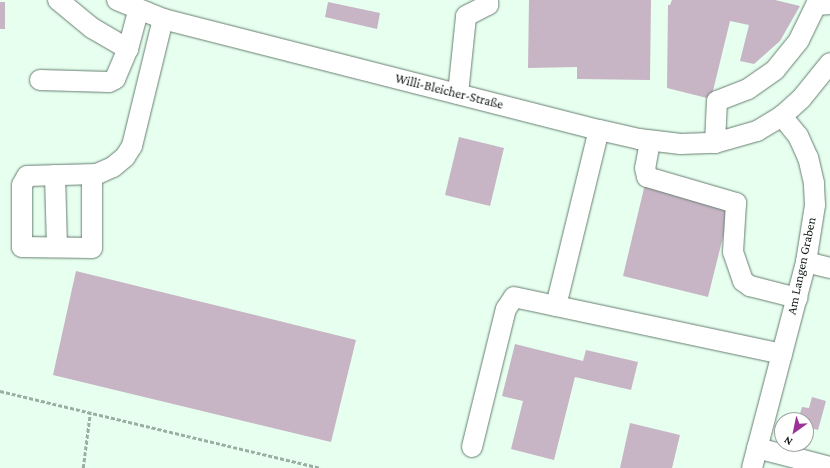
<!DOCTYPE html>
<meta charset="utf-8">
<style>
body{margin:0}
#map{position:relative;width:830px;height:468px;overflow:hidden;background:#e6ffef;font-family:"Crimson Pro",serif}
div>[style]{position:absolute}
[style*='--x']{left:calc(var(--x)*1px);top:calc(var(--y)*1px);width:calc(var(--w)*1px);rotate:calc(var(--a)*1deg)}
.building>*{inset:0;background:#c7b4c5}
.path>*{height:2.5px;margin-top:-1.25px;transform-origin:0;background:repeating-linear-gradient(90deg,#9baea2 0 4px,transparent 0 6px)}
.roads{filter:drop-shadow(0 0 1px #687e71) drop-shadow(0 0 1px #687e71)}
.minor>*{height:20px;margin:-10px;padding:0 10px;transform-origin:10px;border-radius:10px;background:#fff}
span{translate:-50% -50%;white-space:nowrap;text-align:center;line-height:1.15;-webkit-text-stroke:3px #fff;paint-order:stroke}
.street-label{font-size:13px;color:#111914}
.north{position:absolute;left:774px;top:412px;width:40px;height:40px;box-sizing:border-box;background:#fff;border:1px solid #a0a3a1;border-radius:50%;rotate:213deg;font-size:11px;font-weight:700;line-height:16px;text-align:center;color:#111914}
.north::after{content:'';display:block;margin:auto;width:14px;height:18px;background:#9b3396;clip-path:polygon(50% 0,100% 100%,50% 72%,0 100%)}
</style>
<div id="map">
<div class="building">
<div style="clip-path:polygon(529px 0,651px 0,650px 80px,577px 79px,577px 67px,528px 68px)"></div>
<div style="clip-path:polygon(672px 0,775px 0,800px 6px,780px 41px,754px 64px,740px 61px,749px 25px,730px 21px,711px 99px,667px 88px,668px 5px,670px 5px)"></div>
<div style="clip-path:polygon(0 2px,5px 2px,5px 29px,0 29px)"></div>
<div style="clip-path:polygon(328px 2px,380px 13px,377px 29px,325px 17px)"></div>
<div style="clip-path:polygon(459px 137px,504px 148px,490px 206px,445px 195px)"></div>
<div style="clip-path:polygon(645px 184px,731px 205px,708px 297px,623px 276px)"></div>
<div style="clip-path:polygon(76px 271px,356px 340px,331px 442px,53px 375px)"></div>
<div style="clip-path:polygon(515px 344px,583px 361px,586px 350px,638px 362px,631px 390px,575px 377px,554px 460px,511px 449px,523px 401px,502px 396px)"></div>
<div style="clip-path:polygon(812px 397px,826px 401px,818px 430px,806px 427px,806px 420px,798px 420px,802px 407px,809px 408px)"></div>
<div style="clip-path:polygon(630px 423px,680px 435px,672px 468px,620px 468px)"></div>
</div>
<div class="path">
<div style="--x:0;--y:391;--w:330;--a:13.5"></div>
<div style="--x:83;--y:468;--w:55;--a:-82.7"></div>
</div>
<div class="roads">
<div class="minor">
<div style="--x:58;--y:0;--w:44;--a:39.5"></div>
<div style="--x:92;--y:28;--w:42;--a:30.3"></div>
<div style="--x:117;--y:0;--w:50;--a:22.4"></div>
<div style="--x:163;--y:19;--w:450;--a:14.3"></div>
<div style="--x:599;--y:130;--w:41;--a:12.7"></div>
<div style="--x:639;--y:139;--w:42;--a:6.8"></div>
<div style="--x:681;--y:144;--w:34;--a:-2"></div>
<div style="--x:715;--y:143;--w:44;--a:-15.9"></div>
<div style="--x:757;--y:131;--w:29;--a:-31"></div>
<div style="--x:782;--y:116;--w:25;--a:-42"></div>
<div style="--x:801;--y:99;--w:46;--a:-51.1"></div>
<div style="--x:40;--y:80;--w:69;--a:1.7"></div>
<div style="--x:109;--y:82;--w:7;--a:-27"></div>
<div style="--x:115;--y:79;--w:33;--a:-67"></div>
<div style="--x:128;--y:49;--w:39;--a:-75"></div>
<div style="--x:458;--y:94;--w:78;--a:-84.1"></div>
<div style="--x:466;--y:16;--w:25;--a:-27"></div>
<div style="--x:488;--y:5;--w:5;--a:-90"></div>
<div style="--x:650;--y:141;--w:27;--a:100"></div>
<div style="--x:645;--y:168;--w:9;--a:77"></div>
<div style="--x:647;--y:177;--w:93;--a:16.3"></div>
<div style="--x:736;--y:203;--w:49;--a:93.5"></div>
<div style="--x:733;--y:252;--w:31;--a:71"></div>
<div style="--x:743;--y:281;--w:9;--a:36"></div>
<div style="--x:750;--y:286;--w:49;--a:14.3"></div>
<div style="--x:715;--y:143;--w:42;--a:-87.3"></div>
<div style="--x:717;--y:101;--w:33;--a:-21"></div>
<div style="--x:748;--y:89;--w:33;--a:-35"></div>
<div style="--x:775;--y:70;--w:38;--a:-51"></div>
<div style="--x:799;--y:40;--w:39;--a:-64"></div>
<div style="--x:816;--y:5;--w:14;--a:-4"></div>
<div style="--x:55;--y:175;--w:72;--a:88.4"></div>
<div style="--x:92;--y:175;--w:73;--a:90"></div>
<div style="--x:92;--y:248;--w:70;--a:-179.2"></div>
<div style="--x:22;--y:247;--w:62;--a:-90"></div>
<div style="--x:22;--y:185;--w:10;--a:-61"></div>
<div style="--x:27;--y:176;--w:70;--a:-1.6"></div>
<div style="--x:97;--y:174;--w:17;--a:-24"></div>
<div style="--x:113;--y:167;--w:16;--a:-40"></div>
<div style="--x:125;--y:157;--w:13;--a:-58"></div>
<div style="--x:132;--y:146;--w:131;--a:-76.3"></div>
<div style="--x:806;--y:262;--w:25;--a:14"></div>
<div style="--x:556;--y:306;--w:181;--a:-76.3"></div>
<div style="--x:472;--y:447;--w:142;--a:-76.2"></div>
<div style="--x:506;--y:309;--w:14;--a:-56"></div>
<div style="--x:514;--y:297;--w:274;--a:12"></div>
<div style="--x:757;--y:448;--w:75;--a:14.6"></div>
<div style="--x:752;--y:468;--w:213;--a:-75.3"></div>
<div style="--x:806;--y:262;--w:58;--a:-81"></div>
<div style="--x:815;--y:205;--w:22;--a:-93"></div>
<div style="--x:814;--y:183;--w:26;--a:-103"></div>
<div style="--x:808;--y:158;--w:24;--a:-114"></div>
<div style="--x:798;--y:136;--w:26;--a:-129"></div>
</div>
</div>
<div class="street-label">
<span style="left:449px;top:92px;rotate:14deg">Willi-Bleicher-Straße</span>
<span style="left:802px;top:266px;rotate:-78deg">Am Langen Graben</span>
</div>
<div class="north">N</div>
</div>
